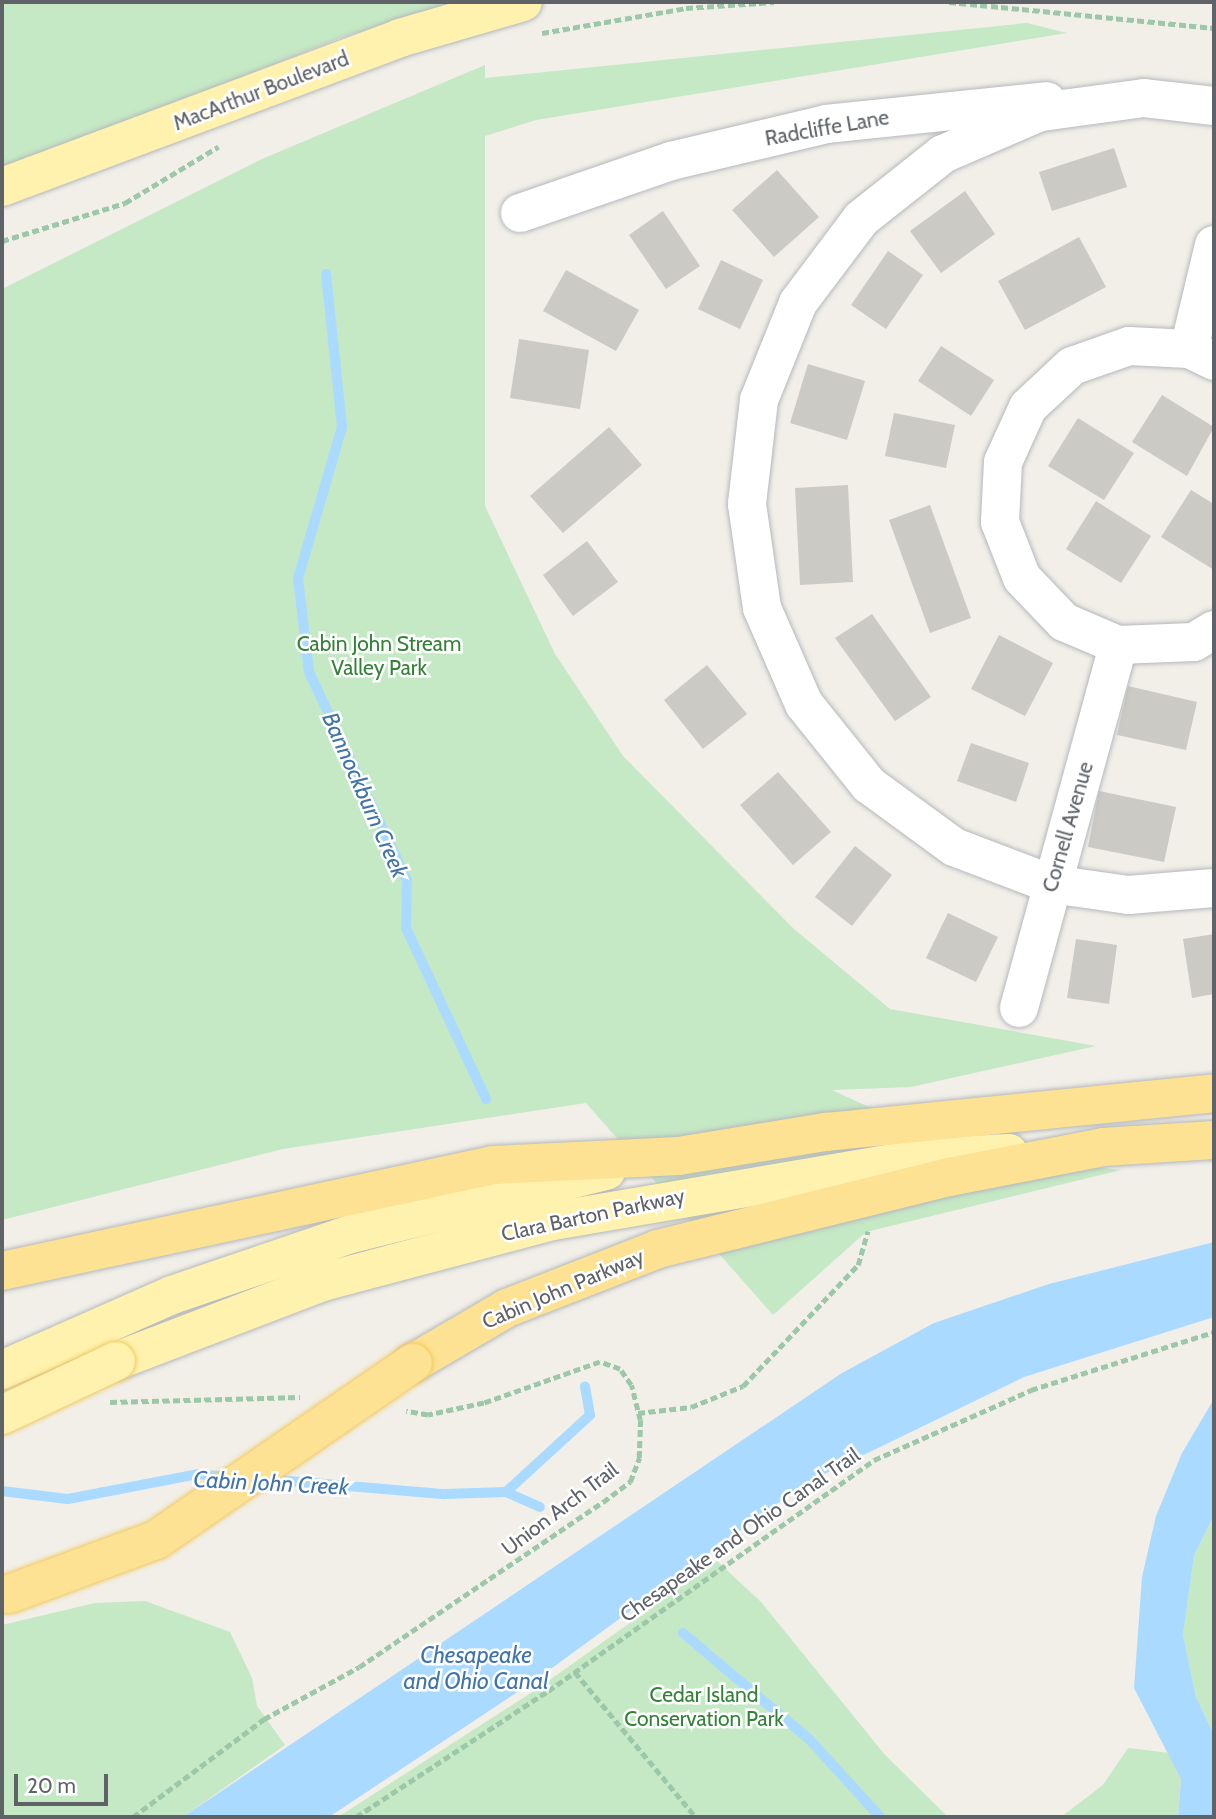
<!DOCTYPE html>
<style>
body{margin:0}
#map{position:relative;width:1216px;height:1819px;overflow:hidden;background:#f1efe8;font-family:Cabin,sans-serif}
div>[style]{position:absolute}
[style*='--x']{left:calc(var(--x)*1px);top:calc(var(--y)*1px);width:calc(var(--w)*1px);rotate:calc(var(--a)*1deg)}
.green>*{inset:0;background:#c5e8c5}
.water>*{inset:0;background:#aadaff}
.stream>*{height:10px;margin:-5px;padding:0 5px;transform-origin:5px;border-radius:5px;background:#aadaff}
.building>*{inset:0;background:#cccac5}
.path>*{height:4.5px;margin-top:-2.25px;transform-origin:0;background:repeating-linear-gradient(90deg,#9cc7a9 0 7px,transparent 0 10.5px)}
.roads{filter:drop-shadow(0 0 2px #b5b8bc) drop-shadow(0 0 2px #b5b8bc)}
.minor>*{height:38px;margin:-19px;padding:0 19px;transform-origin:19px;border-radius:19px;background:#fff}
.major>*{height:38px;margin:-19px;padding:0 19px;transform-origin:19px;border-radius:19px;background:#fff2af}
.highway>*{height:38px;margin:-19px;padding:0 19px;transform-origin:19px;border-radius:19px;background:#fde293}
.bridges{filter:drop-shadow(0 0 2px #f2c960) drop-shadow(0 0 2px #f2c960)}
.major-bridge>*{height:38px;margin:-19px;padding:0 19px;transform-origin:19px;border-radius:19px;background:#fff2af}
.highway-bridge>*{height:38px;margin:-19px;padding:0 19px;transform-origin:19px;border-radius:19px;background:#fde293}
span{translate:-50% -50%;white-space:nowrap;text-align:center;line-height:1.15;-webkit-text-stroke:5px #fff;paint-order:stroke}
.street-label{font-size:21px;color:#5f6368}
.park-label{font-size:21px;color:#348238}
.water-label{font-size:23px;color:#4174aa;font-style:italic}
.frame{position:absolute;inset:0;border:4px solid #5f6368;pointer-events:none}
.scale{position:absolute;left:14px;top:1774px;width:94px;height:32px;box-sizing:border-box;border:4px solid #5f6368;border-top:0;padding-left:9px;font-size:21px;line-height:24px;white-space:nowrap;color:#5f6368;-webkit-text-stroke:5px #fff;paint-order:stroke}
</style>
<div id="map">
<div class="green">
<div style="clip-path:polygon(2px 2px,456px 2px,340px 38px,2px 174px)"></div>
<div style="clip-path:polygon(1027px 23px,1067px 33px,536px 120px,485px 136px,485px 506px,555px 654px,623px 756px,794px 929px,890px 1009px,1096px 1046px,911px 1087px,832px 1090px,914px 1128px,1030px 1160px,1121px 1170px,866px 1232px,773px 1315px,586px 1103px,283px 1149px,2px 1220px,2px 289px,262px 159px,485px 65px,485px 78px)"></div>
<div style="clip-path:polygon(1214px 1515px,1214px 1735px,1196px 1697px,1183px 1635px,1194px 1556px)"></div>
<div style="clip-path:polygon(717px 1561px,761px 1602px,885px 1755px,948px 1817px,338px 1817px,537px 1689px)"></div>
<div style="clip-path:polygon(145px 1601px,230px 1632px,252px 1678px,257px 1706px,285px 1745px,183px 1817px,2px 1817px,2px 1625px,95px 1603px)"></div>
<div style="clip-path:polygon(1128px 1748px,1170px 1753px,1181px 1779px,1178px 1817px,1061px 1817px,1103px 1785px)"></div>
</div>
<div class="water">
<div style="clip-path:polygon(1214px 1242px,1214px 1317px,1024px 1377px,804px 1484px,537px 1679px,329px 1817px,183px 1817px,842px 1373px,934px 1323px,1049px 1284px)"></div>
<div style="clip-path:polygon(1214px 1399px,1214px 1515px,1194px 1556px,1183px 1635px,1196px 1697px,1214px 1735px,1214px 1817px,1178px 1817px,1181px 1779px,1134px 1688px,1142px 1577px,1156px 1516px,1182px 1453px)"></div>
</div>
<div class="stream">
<div style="--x:326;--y:274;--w:154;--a:84"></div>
<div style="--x:342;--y:427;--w:157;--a:106.2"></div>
<div style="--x:298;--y:578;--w:95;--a:83.3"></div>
<div style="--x:309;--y:672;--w:230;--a:64.8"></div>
<div style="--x:407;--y:880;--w:48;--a:91.2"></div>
<div style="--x:406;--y:928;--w:189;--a:64.9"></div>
<div style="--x:265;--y:1479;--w:181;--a:4.8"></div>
<div style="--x:445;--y:1494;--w:61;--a:-1.9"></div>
<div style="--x:506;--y:1492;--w:37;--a:24"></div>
<div style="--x:2;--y:1491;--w:66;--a:6.9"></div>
<div style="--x:68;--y:1499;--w:132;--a:-10.9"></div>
<div style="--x:198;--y:1474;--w:31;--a:6"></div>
<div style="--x:506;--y:1492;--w:114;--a:-42.5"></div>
<div style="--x:590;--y:1415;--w:29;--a:-100"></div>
<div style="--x:683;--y:1633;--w:166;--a:40.1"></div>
<div style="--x:810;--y:1740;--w:104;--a:47.7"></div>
</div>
<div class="building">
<div style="clip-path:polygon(1114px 148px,1127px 187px,1052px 211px,1039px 172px)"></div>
<div style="clip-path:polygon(777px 170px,819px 217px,774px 257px,732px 210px)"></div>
<div style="clip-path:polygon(965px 191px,995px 234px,941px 273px,910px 231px)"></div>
<div style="clip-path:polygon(663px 211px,700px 266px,666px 289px,629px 235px)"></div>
<div style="clip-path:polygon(1079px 237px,1106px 287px,1025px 330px,998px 281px)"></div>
<div style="clip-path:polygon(888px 251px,923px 275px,886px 329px,851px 305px)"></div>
<div style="clip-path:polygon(721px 260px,763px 280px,740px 329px,698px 309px)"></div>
<div style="clip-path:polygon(566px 270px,639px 310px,616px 351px,543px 311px)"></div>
<div style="clip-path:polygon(519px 339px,589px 350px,580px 409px,510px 398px)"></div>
<div style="clip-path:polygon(941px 346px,994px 380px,971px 416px,918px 381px)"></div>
<div style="clip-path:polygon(808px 364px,865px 381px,847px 440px,790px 423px)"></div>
<div style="clip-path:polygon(1162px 395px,1214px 427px,1187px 476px,1132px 442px)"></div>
<div style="clip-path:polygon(894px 413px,955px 425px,946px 468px,885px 456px)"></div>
<div style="clip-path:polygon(1078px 418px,1134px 453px,1104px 500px,1048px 466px)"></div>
<div style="clip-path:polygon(609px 427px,642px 465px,563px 533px,530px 496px)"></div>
<div style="clip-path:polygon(848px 485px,853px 582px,800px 585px,795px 488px)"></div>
<div style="clip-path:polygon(1191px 490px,1214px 504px,1214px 570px,1161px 537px)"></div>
<div style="clip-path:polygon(1096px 501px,1151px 536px,1121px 583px,1066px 549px)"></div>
<div style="clip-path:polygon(930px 505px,971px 618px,930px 633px,889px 520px)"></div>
<div style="clip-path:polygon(587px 541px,618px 582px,573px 616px,543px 575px)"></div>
<div style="clip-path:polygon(872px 614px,931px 697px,895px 721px,835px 638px)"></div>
<div style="clip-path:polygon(999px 635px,1053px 663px,1025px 716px,971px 689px)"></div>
<div style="clip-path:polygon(707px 665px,747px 714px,703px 749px,664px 700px)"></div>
<div style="clip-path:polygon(1128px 686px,1197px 702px,1186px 750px,1117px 735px)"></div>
<div style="clip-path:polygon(971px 743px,1029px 763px,1016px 802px,957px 781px)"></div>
<div style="clip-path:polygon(778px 772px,831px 832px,793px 865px,740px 805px)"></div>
<div style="clip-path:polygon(1099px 791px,1176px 807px,1164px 862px,1088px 847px)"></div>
<div style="clip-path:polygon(855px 846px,892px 875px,852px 926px,815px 897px)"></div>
<div style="clip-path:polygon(948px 913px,998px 937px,976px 982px,926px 958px)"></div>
<div style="clip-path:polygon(1214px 934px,1214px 994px,1192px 998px,1183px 939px)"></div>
<div style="clip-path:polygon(1076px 939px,1117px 945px,1109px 1004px,1067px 998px)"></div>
</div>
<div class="path">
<div style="--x:949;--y:2;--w:266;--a:5.6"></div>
<div style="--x:542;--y:33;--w:146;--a:-9.8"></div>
<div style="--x:686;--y:8;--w:88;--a:-3.9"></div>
<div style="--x:2;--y:241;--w:129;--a:-17.2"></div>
<div style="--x:125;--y:203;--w:109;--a:-31.1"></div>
<div style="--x:110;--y:1402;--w:190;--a:-1.5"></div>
<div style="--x:638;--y:1413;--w:53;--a:-6.5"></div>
<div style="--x:691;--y:1407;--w:56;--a:-22"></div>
<div style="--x:743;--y:1386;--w:167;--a:-46.5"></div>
<div style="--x:858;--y:1265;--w:35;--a:-74"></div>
<div style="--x:575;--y:1672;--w:189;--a:50.2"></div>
<div style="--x:133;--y:1817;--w:164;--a:-36.8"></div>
<div style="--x:264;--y:1719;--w:108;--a:-28.7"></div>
<div style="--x:359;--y:1667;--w:295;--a:-34.1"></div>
<div style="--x:603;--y:1502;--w:34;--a:-37"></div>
<div style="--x:630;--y:1482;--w:26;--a:-69"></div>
<div style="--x:639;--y:1458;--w:38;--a:-88"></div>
<div style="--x:640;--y:1420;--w:36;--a:-104"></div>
<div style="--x:631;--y:1385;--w:19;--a:-125"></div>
<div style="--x:620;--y:1369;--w:21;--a:-161"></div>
<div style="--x:600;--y:1362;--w:123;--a:160.5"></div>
<div style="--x:484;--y:1403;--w:57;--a:167.9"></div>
<div style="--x:428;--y:1415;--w:22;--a:-170"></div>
<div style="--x:356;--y:1817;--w:230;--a:-33.3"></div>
<div style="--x:548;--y:1691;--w:400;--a:-35.3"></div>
<div style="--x:874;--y:1460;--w:172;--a:-24"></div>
<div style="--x:1031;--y:1390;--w:192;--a:-17.6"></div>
</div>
<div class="roads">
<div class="minor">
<div style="--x:1214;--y:106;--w:70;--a:-173.5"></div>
<div style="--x:1144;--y:98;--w:105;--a:172.3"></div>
<div style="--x:1040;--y:112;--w:106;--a:156.6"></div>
<div style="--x:943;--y:154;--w:105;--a:141.6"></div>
<div style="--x:861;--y:219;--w:105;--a:126.9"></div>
<div style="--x:798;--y:303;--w:105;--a:111.9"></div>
<div style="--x:759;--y:400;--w:105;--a:96.6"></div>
<div style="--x:747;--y:504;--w:105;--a:81.8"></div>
<div style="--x:762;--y:608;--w:105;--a:66.4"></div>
<div style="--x:804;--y:704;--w:104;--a:51.3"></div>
<div style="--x:869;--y:785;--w:105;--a:36.1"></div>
<div style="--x:954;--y:847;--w:104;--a:20.9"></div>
<div style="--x:1051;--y:884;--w:78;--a:8.1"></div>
<div style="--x:1128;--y:895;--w:86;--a:-4.7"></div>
<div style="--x:520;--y:213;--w:160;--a:-19"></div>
<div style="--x:671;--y:161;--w:159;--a:-13.4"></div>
<div style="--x:826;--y:124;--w:222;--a:-5.9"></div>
<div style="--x:1189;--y:349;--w:107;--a:-76.5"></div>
<div style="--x:1214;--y:361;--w:28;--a:-154"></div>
<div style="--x:1189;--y:349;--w:60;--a:-177.1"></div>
<div style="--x:1129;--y:346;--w:60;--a:160.7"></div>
<div style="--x:1072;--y:366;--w:60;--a:137"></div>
<div style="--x:1028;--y:407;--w:60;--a:114.4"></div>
<div style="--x:1003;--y:462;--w:60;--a:92.9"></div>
<div style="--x:1000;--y:522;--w:60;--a:68.6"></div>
<div style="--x:1022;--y:578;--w:61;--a:46.3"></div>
<div style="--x:1064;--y:622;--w:59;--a:23.1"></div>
<div style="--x:1118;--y:645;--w:76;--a:-2.3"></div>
<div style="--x:1194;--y:642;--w:23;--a:-31"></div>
<div style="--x:1019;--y:1008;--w:376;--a:-74.7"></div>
</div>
<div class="major">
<div style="--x:2;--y:187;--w:425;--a:-20.5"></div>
<div style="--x:400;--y:38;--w:128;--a:-16.3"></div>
<div style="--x:116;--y:1361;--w:222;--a:-20.9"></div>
<div style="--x:323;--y:1282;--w:238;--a:-14.9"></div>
<div style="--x:553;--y:1221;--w:373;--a:-9.7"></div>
<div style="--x:921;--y:1158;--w:88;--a:-3.3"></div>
<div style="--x:2;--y:1370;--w:186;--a:-23.8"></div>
<div style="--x:172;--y:1295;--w:189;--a:-18.8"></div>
<div style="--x:351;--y:1234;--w:263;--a:-13.9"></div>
</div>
<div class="highway">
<div style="--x:2;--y:1271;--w:502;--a:-12.18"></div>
<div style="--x:493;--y:1165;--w:186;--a:-2.8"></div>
<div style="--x:679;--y:1156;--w:149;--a:-9.3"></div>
<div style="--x:826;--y:1132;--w:390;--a:-5.7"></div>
<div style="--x:413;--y:1363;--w:109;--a:-30.3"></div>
<div style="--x:507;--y:1308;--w:162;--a:-21.3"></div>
<div style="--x:658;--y:1249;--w:300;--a:-13.9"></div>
<div style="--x:949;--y:1177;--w:157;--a:-11"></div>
<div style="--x:1103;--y:1147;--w:111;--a:-3.6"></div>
</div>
</div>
<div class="bridges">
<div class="major-bridge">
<div style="--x:2;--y:1415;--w:126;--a:-25.3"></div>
</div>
<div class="highway-bridge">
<div style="--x:9;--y:1594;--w:157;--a:-20.2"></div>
<div style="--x:156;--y:1540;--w:312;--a:-34.6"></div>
</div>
</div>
<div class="street-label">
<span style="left:261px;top:91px;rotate:-21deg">MacArthur Boulevard</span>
<span style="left:827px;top:128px;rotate:-10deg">Radcliffe Lane</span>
<span style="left:1068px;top:827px;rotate:-74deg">Cornell Avenue</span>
<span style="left:593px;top:1215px;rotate:-12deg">Clara Barton Parkway</span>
<span style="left:563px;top:1289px;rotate:-23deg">Cabin John Parkway</span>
<span style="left:560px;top:1509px;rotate:-37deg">Union Arch Trail</span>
<span style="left:740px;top:1535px;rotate:-35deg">Chesapeake and Ohio Canal Trail</span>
</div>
<div class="park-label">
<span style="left:379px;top:656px">Cabin John Stream<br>Valley Park</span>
<span style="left:704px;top:1707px">Cedar Island<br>Conservation Park</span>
</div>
<div class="water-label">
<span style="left:365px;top:795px;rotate:66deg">Bannockburn Creek</span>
<span style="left:271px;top:1483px;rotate:3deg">Cabin John Creek</span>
<span style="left:476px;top:1668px">Chesapeake<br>and Ohio Canal</span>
</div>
<div class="frame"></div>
<div class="scale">20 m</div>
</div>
